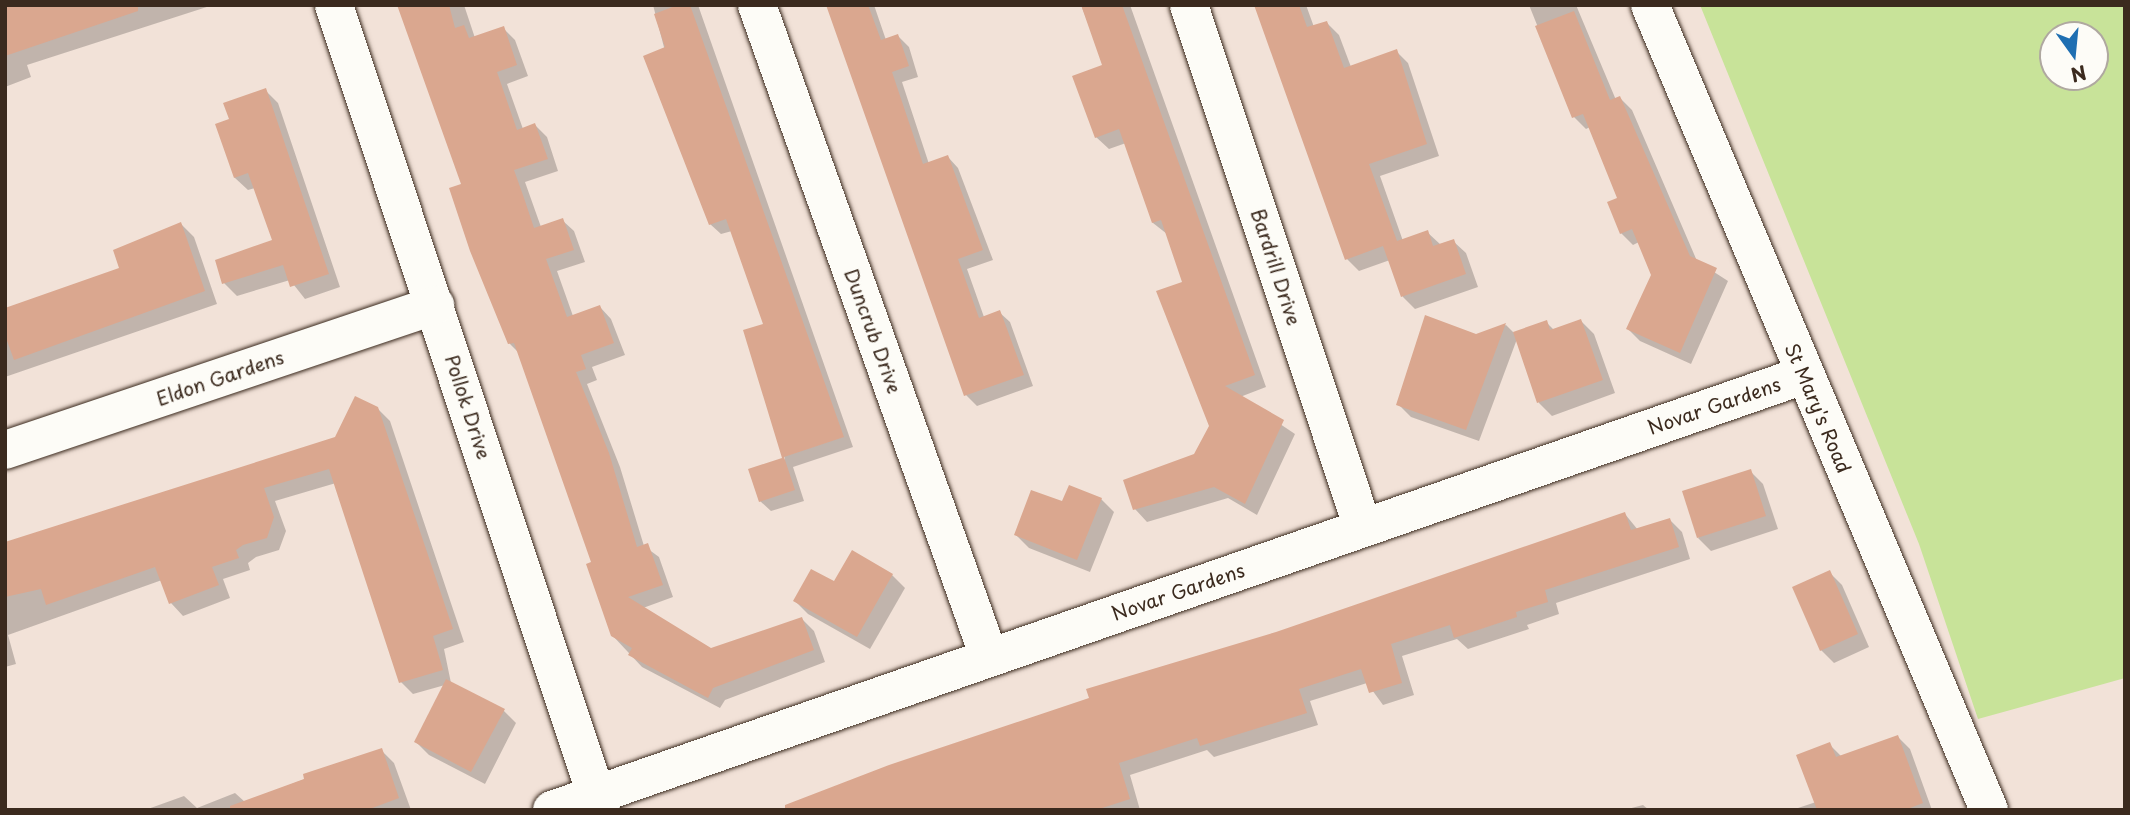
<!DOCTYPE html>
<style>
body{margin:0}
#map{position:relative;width:2130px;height:815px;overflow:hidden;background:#f2e2d8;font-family:"Playpen Sans",sans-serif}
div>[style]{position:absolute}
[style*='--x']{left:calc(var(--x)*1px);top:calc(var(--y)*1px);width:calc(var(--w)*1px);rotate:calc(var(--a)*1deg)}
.green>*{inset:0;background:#c8e399}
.shadow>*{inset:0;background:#0003}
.building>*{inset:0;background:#daa78f}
.roads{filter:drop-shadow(0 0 2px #3b2a1e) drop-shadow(0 0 2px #3b2a1e)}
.minor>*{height:38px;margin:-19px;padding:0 19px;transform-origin:19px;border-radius:19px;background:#fdfcf7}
span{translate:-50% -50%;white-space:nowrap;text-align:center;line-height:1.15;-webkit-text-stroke:5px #fdfcf7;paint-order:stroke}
.street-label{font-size:19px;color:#3b2a1e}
.frame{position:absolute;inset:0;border:7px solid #3b2a1e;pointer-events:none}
.north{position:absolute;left:2039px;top:21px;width:70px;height:70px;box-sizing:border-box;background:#fdfcf7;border:2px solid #afa8a0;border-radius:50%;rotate:165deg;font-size:19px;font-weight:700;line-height:28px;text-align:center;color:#3b2a1e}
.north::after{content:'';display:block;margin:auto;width:24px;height:32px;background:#1f6fb2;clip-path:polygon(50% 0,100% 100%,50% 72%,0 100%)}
</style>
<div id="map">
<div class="green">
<div style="clip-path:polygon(evenodd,1700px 5px,2125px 5px,2125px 678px,1978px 719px,1919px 544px,1700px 5px,2053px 35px,2095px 35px,2095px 77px,2053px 77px,2053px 35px)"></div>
</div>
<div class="shadow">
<div style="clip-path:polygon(5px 5px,213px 5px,27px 65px,31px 77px,5px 87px)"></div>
<div style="clip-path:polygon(399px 5px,464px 5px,475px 38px,503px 28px,515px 40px,528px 76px,507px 84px,523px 129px,535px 125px,547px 137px,558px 171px,525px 182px,541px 227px,562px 220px,574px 231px,585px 262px,557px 271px,573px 316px,600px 307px,611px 319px,625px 355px,592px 367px,597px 380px,587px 384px,620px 467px,644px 546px,659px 557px,673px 597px,643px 608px,711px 650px,802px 619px,814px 631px,825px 662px,725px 700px,720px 708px,642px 667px,612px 635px,593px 563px,519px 353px,510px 344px,464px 185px)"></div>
<div style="clip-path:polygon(653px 5px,698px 5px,853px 447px,793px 467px,804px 501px,771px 511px,760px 501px,785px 459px,745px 331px,765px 325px,732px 231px,721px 234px,710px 224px)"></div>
<div style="clip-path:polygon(828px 5px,874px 5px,886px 40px,898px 36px,909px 47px,918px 77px,902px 82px,929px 164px,948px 157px,958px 168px,993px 260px,967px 269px,984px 317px,999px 312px,1010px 322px,1033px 386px,977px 406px,966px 395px)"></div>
<div style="clip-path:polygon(1081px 5px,1130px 5px,1266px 387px,1240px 397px,1295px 434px,1257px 515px,1228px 498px,1147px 522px,1135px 509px,1195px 455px,1211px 426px,1184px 283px,1167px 234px,1153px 223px,1126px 143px,1109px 149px,1096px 137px,1105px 66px)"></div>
<div style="clip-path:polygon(1255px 5px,1306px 5px,1314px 27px,1327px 23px,1339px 35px,1351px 67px,1396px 51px,1408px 63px,1439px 156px,1380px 176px,1403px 241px,1427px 232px,1441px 245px,1453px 241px,1466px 253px,1478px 287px,1415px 309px,1403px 297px,1390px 260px,1359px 271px,1347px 259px)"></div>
<div style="clip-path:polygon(1529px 5px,1576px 5px,1616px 100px,1620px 98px,1632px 110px,1697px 261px,1728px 281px,1691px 364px,1640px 341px,1628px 329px,1653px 275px,1639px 242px,1633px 245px,1621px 233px,1619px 199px,1590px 127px,1586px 129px,1574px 117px)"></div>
<div style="clip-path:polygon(265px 90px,278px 103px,340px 287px,305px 299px,290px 280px,237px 296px,224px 283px,274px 241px,255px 188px,248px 190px,235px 178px,231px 121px)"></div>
<div style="clip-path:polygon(181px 224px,194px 237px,217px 304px,5px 377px,5px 311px,121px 269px)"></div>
<div style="clip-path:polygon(1426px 317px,1476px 336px,1506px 325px,1514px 333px,1546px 322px,1554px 330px,1581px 321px,1594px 334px,1615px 393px,1552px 416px,1539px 403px,1517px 339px,1479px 441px,1411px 417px,1399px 405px)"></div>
<div style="clip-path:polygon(377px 408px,390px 421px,464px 642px,444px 649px,451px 683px,503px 710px,516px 723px,485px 784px,429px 755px,416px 742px,445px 685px,413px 694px,401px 682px,336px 483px,275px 501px,286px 531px,279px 550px,256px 557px,248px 563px,250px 570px,223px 579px,230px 598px,183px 616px,171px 603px,162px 580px,8px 635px,16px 664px,5px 667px,5px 546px,336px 438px)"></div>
<div style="clip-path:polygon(1750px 471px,1763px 484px,1778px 529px,1711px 551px,1698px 538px)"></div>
<div style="clip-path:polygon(1101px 499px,1114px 512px,1090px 572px,1029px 548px,1016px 535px,1063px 503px)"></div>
<div style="clip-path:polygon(1625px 514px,1638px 530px,1670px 520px,1682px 532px,1690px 559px,1556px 603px,1559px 614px,1527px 625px,1529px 629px,1468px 649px,1457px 639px,1402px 656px,1414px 695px,1383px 705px,1367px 683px,1310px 701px,1318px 725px,1214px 757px,1207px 750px,1130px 775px,1140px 810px,802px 810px,1277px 634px)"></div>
<div style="clip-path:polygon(1829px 572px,1842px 585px,1869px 647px,1834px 663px,1821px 650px)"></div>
<div style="clip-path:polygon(892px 575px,905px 588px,870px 649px,808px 614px,795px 601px,835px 584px)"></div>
<div style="clip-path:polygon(1898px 737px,1910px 749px,1932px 810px,1792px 810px,1816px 802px,1829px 744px,1842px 757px)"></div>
<div style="clip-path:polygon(381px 750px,394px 763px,411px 810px,145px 810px,184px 796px,197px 808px,235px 793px,245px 802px)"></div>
<div style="clip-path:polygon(1643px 805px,1649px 810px,1624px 810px)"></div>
</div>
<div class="building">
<div style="clip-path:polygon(5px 5px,138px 5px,138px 11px,5px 56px)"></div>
<div style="clip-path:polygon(397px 5px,449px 5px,455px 28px,464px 25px,469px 38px,504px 26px,517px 65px,497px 72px,517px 130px,535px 123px,548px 159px,514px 170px,524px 198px,534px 228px,563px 218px,574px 250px,546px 259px,567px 317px,600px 305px,614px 343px,581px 355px,586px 369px,576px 372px,609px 453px,637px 547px,648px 543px,663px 585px,628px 597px,711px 648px,802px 617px,814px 650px,713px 688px,708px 698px,628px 655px,632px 648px,611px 636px,586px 564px,591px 562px,514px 343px,508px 344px,470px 251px,449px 188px,461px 184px)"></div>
<div style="clip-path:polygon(678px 5px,690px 5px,844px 437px,784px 457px,795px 490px,759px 502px,748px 469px,782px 458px,743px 330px,763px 324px,726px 219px,709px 225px,643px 56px,665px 47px,654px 14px)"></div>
<div style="clip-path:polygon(826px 5px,868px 5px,881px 40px,898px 34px,909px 66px,892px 72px,923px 164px,948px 155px,983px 250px,958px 259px,979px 318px,1000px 310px,1024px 375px,964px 396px)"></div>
<div style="clip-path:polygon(1081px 5px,1122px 5px,1255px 375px,1225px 386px,1284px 420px,1245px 504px,1214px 487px,1133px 510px,1123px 480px,1194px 454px,1209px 426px,1156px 291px,1182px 282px,1161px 220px,1152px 223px,1119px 129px,1095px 138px,1072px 76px,1102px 65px)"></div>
<div style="clip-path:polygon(1254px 5px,1299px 5px,1307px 27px,1327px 21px,1344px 68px,1397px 49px,1427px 144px,1369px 164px,1397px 241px,1428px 230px,1433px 246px,1454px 239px,1466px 274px,1401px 297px,1383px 246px,1345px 260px)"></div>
<div style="clip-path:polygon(1574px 11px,1610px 100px,1620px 96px,1690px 256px,1717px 268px,1680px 353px,1626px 329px,1651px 275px,1632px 229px,1620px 234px,1607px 202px,1617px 198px,1594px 141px,1583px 114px,1572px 118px,1535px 26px)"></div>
<div style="clip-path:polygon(266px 88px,329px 274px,290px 287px,283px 265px,222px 284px,215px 260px,272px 240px,248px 173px,234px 178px,215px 124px,229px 119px,223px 103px)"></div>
<div style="clip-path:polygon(181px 222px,205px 291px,14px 360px,5px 335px,5px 308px,119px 268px,113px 250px)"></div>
<div style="clip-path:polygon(1425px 315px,1476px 334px,1506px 323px,1466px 430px,1396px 405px)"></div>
<div style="clip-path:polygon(1581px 319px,1603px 380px,1537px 403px,1513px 332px,1547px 320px,1550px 330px)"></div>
<div style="clip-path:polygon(355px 396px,378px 407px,453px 629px,433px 636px,443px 670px,399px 683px,329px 469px,264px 488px,274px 517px,267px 538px,243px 545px,236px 550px,239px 558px,212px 567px,219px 585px,169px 604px,155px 567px,46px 605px,41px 589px,5px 597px,5px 542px,335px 437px)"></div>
<div style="clip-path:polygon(1751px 469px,1766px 516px,1697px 538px,1682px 491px)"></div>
<div style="clip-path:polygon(1069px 485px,1102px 498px,1077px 560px,1014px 535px,1031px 490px,1062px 501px)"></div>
<div style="clip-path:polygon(1625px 512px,1631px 530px,1670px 518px,1679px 547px,1545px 590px,1548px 602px,1516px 612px,1517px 617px,1454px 638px,1450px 625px,1391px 644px,1402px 683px,1369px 693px,1361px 669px,1299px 689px,1307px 713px,1200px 746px,1197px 738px,1119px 763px,1130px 799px,1096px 810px,785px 810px,785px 805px,889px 765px,1089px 698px,1086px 689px,1276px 632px)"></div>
<div style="clip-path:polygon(852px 550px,893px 574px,857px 637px,793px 601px,811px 569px,834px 581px)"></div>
<div style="clip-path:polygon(1830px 570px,1858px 634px,1820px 651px,1792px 587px)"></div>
<div style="clip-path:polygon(446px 679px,505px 709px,471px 772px,414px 742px)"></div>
<div style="clip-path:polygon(1898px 735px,1923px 803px,1905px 810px,1817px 810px,1796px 755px,1830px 742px,1836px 757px)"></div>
<div style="clip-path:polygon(382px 748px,399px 798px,367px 810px,230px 810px,230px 806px,304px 779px,303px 774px)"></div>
</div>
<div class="roads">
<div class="minor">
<div style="--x:334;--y:5;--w:848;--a:71.65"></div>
<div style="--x:757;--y:5;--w:692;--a:70.41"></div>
<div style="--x:1189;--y:5;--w:551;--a:71.6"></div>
<div style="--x:1650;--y:5;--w:873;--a:67.16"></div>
<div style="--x:5;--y:450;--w:454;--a:-18.6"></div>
<div style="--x:552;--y:810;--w:1325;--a:-19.16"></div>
</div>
</div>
<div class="street-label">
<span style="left:1276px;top:267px;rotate:72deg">Bardrill Drive</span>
<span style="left:873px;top:331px;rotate:70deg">Duncrub Drive</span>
<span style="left:220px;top:378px;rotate:-19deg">Eldon Gardens</span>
<span style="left:1714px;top:406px;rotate:-19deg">Novar Gardens</span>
<span style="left:468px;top:407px;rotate:72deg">Pollok Drive</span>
<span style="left:1818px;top:408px;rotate:67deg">St Mary's Road</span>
<span style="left:1178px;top:592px;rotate:-19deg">Novar Gardens</span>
</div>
<div class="frame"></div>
<div class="north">N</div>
</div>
